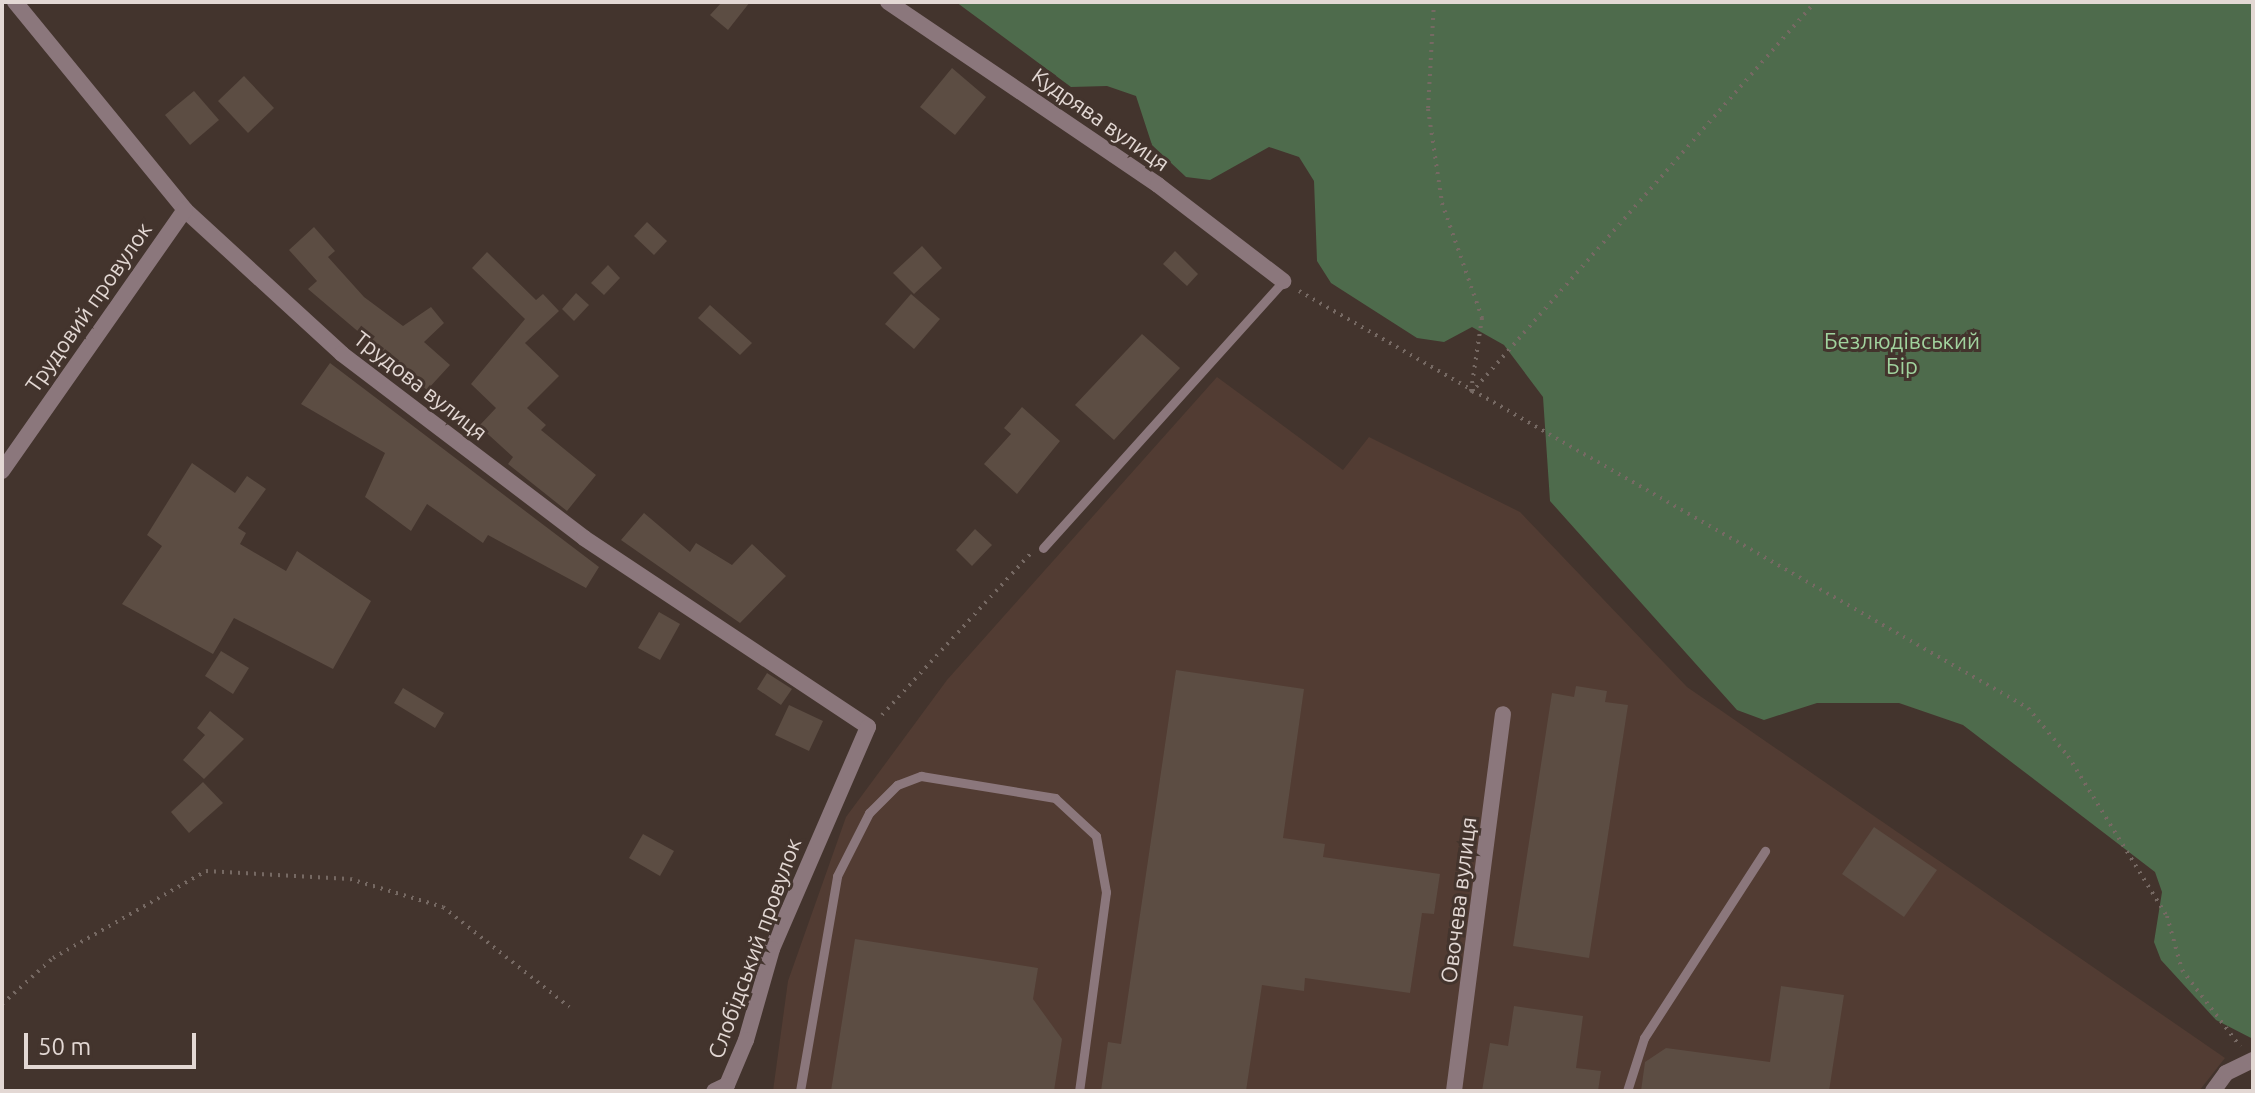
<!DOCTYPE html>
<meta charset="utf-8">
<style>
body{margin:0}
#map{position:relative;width:2255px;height:1093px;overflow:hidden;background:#43342d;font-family:Ubuntu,sans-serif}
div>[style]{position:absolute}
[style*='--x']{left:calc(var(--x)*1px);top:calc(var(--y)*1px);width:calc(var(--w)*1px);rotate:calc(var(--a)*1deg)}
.built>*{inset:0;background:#523c33}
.forest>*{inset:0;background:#4e6b4c}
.building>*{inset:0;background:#5c4d43}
.path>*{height:4px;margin-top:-2px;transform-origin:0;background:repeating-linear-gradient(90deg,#766963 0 2px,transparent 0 8px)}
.lane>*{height:9px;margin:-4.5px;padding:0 4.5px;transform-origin:4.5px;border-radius:4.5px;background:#8b777c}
.street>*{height:16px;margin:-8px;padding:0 8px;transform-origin:8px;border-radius:8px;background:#8b777c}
span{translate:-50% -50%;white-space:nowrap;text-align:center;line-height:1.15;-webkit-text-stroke:6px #43342d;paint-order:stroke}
.street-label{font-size:22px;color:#e3d8d4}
.park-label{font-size:22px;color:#a1d39e}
.frame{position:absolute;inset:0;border:4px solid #e3d8d4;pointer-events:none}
.scale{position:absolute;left:24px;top:1033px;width:172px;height:36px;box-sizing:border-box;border:4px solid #e3d8d4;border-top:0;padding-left:10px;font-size:24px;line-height:28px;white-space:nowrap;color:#e3d8d4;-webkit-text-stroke:6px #43342d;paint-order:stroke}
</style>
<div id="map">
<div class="built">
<div style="clip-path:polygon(1217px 377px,1343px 470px,1369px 437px,1520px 512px,1687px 687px,2225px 1058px,2199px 1091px,773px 1091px,788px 981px,846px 817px,947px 680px)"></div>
</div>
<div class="forest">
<div style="clip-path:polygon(956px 2px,2253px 2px,2253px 1039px,2216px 1020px,2161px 960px,2154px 942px,2162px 892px,2155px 872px,1963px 725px,1899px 703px,1817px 703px,1764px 720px,1737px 710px,1550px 501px,1543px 397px,1504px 345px,1472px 327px,1444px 342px,1417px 338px,1331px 283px,1317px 261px,1314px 181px,1299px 157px,1269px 147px,1210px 180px,1186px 177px,1152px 145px,1136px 96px,1107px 86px,1071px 87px)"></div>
</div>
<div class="building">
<div style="clip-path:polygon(722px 2px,750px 2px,728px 30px,710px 15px)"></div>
<div style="clip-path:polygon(952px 68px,986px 97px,955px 135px,920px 107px)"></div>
<div style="clip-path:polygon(244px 76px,274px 108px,248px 133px,218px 101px)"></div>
<div style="clip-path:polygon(194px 91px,219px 120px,190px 145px,165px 115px)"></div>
<div style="clip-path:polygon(647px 222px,667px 241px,654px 255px,634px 236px)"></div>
<div style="clip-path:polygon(314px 227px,335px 251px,328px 257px,364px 297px,403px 326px,431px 307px,444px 323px,424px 342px,450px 365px,427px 390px,308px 289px,317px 281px,289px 250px)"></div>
<div style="clip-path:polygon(922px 246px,942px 268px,914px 294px,893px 273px)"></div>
<div style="clip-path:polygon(1175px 251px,1198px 274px,1187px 286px,1163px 264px)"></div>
<div style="clip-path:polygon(487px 252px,536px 300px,543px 294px,559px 311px,525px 343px,559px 376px,527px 408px,546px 425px,541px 430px,596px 475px,567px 511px,508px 464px,513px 457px,479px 426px,496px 408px,471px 384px,525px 319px,472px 268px)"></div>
<div style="clip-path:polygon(608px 265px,620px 278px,604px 295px,591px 283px)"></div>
<div style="clip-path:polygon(576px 293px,589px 305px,574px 321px,562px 309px)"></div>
<div style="clip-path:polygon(911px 294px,940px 319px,914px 349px,885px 324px)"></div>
<div style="clip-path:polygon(710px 305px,752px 343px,740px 355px,698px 318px)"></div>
<div style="clip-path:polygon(1142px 334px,1180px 368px,1114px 440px,1075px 405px)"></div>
<div style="clip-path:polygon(330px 363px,599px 567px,586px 588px,488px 535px,483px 543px,427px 504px,411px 531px,365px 497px,385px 453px,301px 404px)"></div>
<div style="clip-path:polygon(1022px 407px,1060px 441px,1017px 494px,984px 464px,1011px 434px,1004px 428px)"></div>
<div style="clip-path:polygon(192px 463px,235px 493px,247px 476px,266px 489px,238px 528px,246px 533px,240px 544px,286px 571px,297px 551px,371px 601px,333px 669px,234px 618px,213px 654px,122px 604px,162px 546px,147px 535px)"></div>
<div style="clip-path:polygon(644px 513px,690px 552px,696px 543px,732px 565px,752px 544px,786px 576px,740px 623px,621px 540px)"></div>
<div style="clip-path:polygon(975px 529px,992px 545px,972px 566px,956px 550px)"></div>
<div style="clip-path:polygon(659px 612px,680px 624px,660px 660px,638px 648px)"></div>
<div style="clip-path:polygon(221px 651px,249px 668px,233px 694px,205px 676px)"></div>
<div style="clip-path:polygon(1176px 670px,1304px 689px,1283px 838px,1325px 844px,1323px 857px,1440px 874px,1434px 914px,1422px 913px,1410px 993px,1305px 978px,1304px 991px,1262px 985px,1246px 1091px,1101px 1091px,1108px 1042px,1121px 1044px)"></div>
<div style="clip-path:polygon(767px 673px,792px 689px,781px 705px,757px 689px)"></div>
<div style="clip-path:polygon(1576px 686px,1607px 691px,1605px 702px,1628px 705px,1589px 958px,1513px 946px,1552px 693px,1574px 697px)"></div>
<div style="clip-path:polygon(403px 688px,444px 713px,435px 728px,394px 703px)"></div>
<div style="clip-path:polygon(789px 705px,823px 721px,809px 751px,775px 735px)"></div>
<div style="clip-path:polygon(210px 711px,244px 739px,204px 779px,183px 760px,205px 735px,197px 728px)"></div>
<div style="clip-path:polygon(203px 782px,223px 803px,189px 833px,171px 812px)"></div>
<div style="clip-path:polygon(1874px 827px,1937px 870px,1904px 917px,1842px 874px)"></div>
<div style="clip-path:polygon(643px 834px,674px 851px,660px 876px,629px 858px)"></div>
<div style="clip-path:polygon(855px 939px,1038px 968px,1033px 999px,1062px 1039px,1054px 1091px,831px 1091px)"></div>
<div style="clip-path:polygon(1781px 986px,1844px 995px,1829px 1091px,1641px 1091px,1645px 1062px,1666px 1048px,1770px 1062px)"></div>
<div style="clip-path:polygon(1514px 1006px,1583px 1016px,1576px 1068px,1601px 1071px,1598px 1091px,1482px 1091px,1490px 1043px,1508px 1046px)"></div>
</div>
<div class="path">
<div style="--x:1434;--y:2;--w:107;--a:93.2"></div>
<div style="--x:1428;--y:109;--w:95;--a:81.5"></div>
<div style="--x:1442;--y:203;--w:122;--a:70.8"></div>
<div style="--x:1482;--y:318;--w:74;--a:98.6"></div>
<div style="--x:1299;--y:291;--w:840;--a:29.77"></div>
<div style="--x:2028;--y:708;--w:62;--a:50.2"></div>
<div style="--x:2068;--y:756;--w:188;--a:58.3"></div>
<div style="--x:2167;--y:916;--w:56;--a:74.5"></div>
<div style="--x:2182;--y:970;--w:96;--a:52.7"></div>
<div style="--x:1471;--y:393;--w:521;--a:-48.66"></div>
<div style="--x:882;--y:715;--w:219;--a:-47.4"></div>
<div style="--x:2;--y:1004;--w:69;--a:-42"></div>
<div style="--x:53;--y:958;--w:176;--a:-29.6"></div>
<div style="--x:206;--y:871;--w:144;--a:3.2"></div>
<div style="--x:350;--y:879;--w:97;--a:16.8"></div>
<div style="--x:443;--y:907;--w:161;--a:38.4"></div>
</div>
<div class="lane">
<div style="--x:1043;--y:548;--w:359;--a:-48"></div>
<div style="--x:800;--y:1091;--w:218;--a:-80.2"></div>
<div style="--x:837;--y:876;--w:71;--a:-63.1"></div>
<div style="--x:869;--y:813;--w:40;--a:-45"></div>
<div style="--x:897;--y:785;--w:26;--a:-21"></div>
<div style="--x:921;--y:776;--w:136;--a:9.3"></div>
<div style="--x:1055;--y:798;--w:56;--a:42.8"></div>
<div style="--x:1096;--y:836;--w:57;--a:79.9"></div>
<div style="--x:1106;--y:892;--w:201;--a:97.7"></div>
<div style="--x:1627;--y:1091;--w:56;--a:-72.2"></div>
<div style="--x:1644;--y:1038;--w:223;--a:-57.1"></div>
</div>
<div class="street">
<div style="--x:15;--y:2;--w:269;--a:50.7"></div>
<div style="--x:185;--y:210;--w:213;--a:42.5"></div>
<div style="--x:342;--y:354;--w:304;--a:37.2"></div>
<div style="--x:584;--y:538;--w:341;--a:33.6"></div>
<div style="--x:868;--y:727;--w:242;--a:113.4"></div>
<div style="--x:772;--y:949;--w:95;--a:105.9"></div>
<div style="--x:746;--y:1040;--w:49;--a:112.9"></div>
<div style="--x:727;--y:1085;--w:14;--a:155"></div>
<div style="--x:888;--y:2;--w:326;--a:34.1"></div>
<div style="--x:1158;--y:185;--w:158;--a:37.5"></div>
<div style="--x:2;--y:471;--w:319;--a:-55"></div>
<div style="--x:1454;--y:1091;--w:380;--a:-82.6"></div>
<div style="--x:2213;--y:1091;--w:22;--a:-54"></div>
<div style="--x:2226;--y:1073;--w:30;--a:-26"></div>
</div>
<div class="street-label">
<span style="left:1101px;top:119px;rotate:35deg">Кудрява вулиця</span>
<span style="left:88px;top:307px;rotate:-55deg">Трудовий провулок</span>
<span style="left:421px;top:385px;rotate:38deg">Трудова вулиця</span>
<span style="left:1458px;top:900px;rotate:-83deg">Овочева вулиця</span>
<span style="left:754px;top:948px;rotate:-70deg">Слобідський провулок</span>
</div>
<div class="park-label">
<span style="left:1902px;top:353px">Безлюдівський<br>Бір</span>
</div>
<div class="frame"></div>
<div class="scale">50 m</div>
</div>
